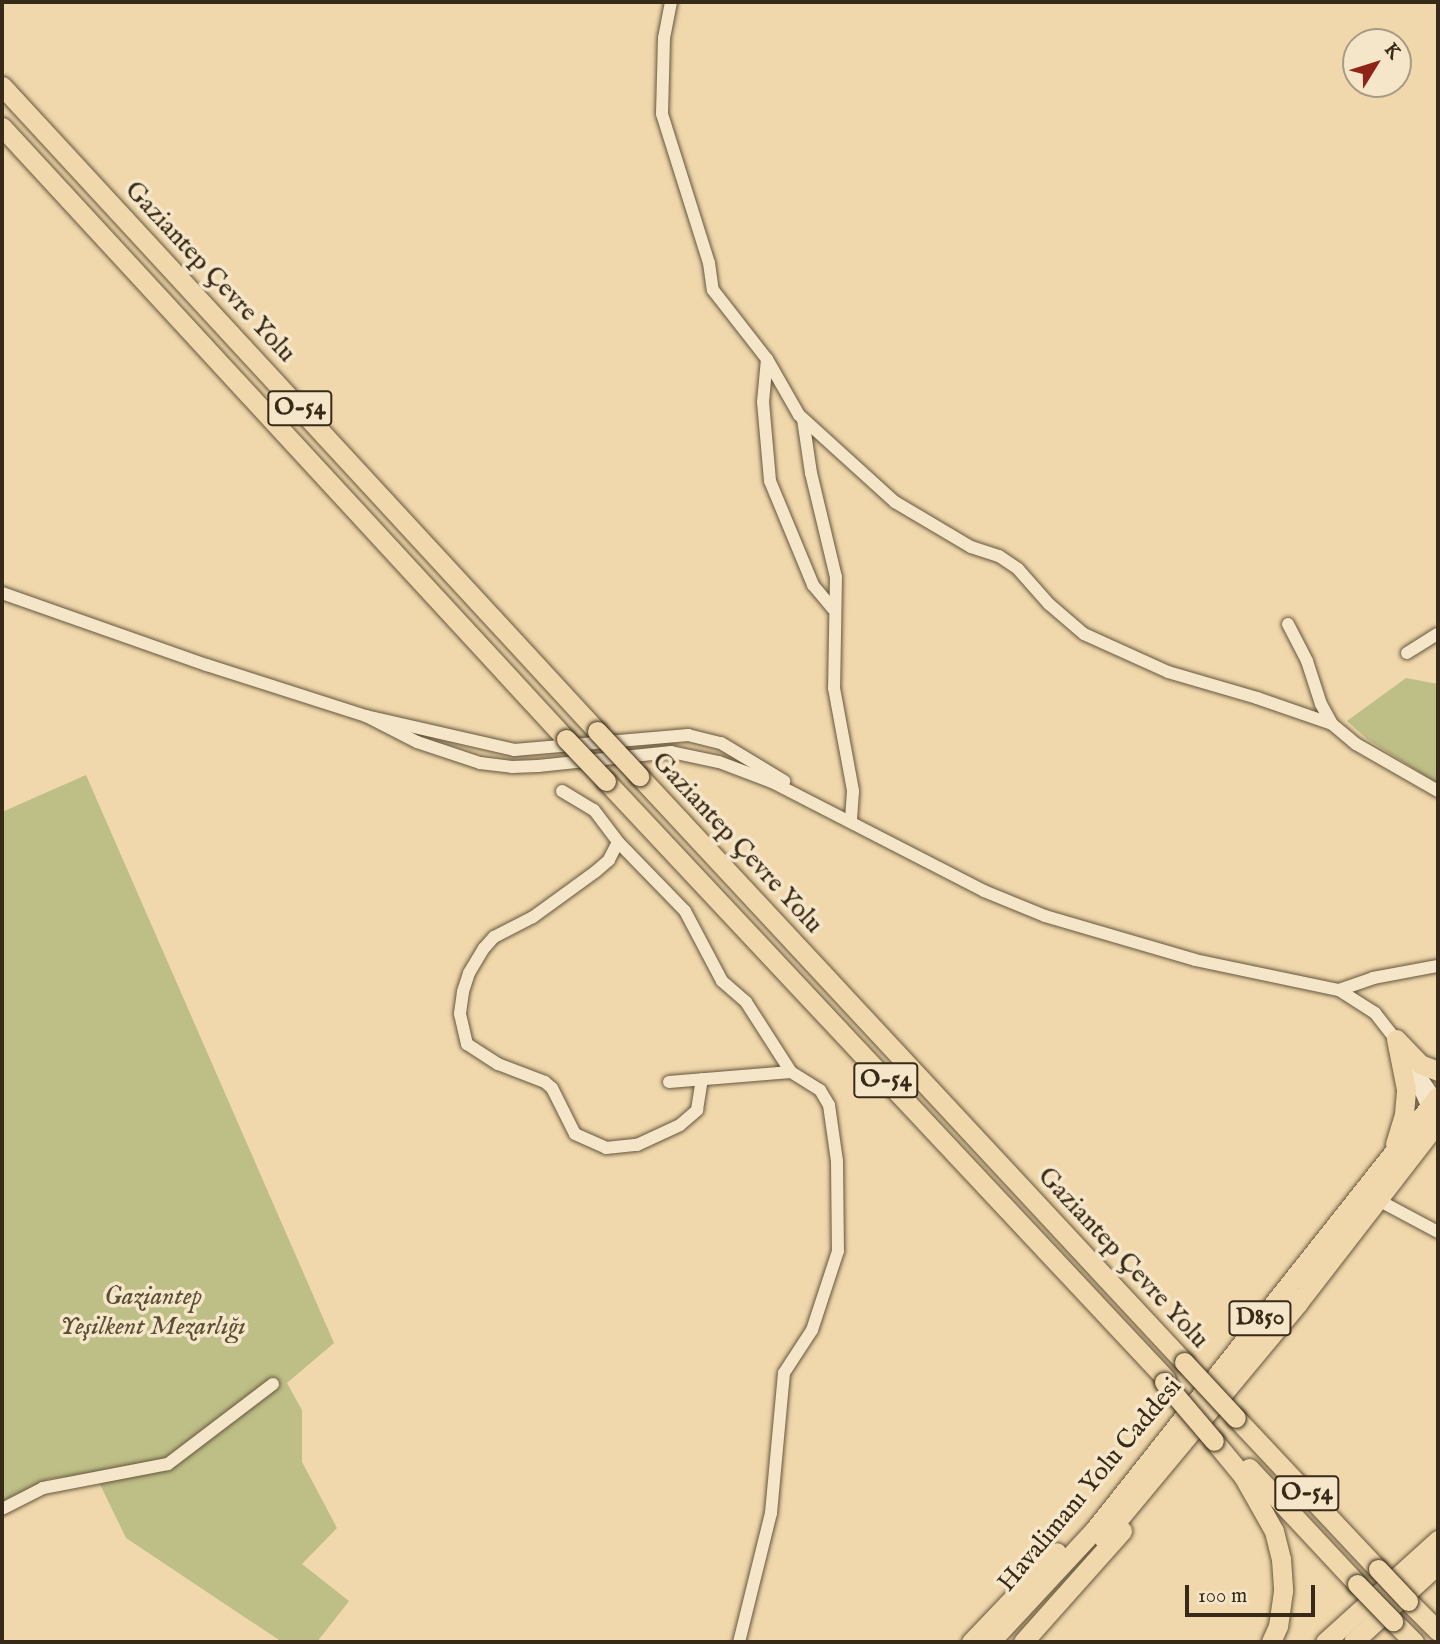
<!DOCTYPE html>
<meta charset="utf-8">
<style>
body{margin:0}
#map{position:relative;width:1440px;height:1644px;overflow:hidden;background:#f0d8ac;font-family:"IM FELL English",serif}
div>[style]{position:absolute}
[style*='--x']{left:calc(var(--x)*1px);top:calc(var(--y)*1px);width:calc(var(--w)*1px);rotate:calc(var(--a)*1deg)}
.green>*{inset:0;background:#bebe87}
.roads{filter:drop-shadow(0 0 2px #66563d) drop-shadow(0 0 2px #66563d)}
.minor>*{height:12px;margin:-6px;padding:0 6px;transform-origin:6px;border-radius:6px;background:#f5e6c9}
.highway>*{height:19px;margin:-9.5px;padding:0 9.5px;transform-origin:9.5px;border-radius:9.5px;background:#f0d8ac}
.bridges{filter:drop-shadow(0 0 2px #382a18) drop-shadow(0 0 2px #382a18)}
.highway-bridge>*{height:19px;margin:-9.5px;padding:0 9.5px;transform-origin:9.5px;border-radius:9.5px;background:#f0d8ac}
span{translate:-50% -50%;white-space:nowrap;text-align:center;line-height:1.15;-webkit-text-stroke:7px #f5e6c9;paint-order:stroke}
.shield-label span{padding:2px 5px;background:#f5e6c9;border:2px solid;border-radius:5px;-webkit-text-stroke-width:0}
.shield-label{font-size:24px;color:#382a18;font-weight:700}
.street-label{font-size:26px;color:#382a18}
.park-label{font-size:26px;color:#5a4f34;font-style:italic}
.frame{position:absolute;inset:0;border:4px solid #382a18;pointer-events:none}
.north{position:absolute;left:1342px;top:28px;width:70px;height:70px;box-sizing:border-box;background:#f5e6c9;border:2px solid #a99b82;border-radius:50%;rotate:52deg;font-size:19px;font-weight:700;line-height:28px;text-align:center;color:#382a18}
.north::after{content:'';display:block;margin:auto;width:24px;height:32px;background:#8f2418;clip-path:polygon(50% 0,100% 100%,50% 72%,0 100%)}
.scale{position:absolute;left:1185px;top:1585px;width:130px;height:32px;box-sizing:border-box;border:4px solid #382a18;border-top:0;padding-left:9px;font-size:21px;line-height:24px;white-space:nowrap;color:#382a18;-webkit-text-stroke:5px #f5e6c9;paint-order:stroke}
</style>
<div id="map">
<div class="green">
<div style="clip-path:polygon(1406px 678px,1438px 684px,1438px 784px,1367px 739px,1347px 721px)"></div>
<div style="clip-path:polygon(86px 775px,334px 1343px,287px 1383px,302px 1410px,302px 1462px,337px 1528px,302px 1564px,349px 1601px,317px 1642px,282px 1642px,126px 1538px,95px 1474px,49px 1479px,2px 1504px,2px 812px)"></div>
</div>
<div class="roads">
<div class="minor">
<div style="--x:671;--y:2;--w:37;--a:101"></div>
<div style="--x:664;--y:38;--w:76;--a:91.5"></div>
<div style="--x:662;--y:114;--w:156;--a:72.5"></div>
<div style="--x:709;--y:263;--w:27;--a:82"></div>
<div style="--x:713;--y:290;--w:88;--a:52"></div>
<div style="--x:767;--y:359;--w:64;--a:60.3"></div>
<div style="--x:799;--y:415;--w:130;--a:42.2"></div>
<div style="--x:895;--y:502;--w:88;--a:30.6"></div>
<div style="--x:971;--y:547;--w:29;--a:18"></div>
<div style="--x:999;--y:556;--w:23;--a:34"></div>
<div style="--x:1018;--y:569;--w:47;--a:48.5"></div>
<div style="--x:1049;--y:604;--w:46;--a:40.6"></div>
<div style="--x:1084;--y:634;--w:92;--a:24.3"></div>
<div style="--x:1168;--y:672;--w:93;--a:16.3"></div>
<div style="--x:1257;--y:698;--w:79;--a:19.1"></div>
<div style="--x:1332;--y:724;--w:31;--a:40"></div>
<div style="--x:1356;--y:744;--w:95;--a:29.8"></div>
<div style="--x:767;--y:359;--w:43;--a:95.3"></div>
<div style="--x:763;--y:402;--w:79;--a:84.9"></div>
<div style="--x:770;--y:481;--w:113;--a:67.5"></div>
<div style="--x:813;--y:585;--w:31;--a:50"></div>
<div style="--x:803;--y:419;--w:55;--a:81.6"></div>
<div style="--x:811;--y:473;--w:107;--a:76.5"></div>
<div style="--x:836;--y:577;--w:111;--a:91"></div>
<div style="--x:834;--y:688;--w:105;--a:79.5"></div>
<div style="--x:853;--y:791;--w:31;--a:94"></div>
<div style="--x:2;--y:593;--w:217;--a:19.4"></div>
<div style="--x:207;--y:665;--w:167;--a:17.8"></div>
<div style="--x:366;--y:716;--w:152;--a:12.9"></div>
<div style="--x:514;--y:750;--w:175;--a:-4.9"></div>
<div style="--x:688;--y:735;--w:34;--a:14"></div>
<div style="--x:721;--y:743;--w:74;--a:31.1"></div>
<div style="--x:1288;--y:624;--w:42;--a:62.8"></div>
<div style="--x:1307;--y:661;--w:45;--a:72"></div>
<div style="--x:1321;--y:704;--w:23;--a:61"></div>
<div style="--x:1407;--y:653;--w:36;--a:-32"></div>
<div style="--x:366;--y:716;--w:57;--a:27"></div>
<div style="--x:417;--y:742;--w:66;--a:18.4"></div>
<div style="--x:480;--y:763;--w:32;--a:7"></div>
<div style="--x:512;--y:767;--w:26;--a:-2"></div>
<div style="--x:538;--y:766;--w:134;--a:-6"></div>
<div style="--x:671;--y:752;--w:49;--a:11.8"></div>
<div style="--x:719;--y:762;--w:57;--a:20.7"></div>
<div style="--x:772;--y:782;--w:238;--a:27.2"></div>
<div style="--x:984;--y:891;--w:66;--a:22.3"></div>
<div style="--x:1045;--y:916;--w:156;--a:16.3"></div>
<div style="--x:1195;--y:960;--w:147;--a:11.8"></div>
<div style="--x:1339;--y:990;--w:43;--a:32.6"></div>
<div style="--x:1375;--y:1013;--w:39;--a:52"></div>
<div style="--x:562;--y:791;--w:37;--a:31"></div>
<div style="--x:594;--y:810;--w:40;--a:53"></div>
<div style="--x:618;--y:842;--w:96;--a:45.8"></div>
<div style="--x:685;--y:911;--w:79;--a:62.1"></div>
<div style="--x:722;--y:981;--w:32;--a:41"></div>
<div style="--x:746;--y:1002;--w:83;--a:57.3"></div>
<div style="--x:791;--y:1072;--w:34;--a:32"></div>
<div style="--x:820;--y:1090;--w:17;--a:59"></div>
<div style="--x:829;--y:1105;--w:57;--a:81.9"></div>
<div style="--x:837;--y:1161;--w:90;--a:89.4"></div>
<div style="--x:838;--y:1251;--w:83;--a:108.2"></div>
<div style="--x:812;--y:1330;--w:51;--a:123.1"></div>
<div style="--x:784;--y:1373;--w:141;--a:95.3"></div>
<div style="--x:771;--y:1513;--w:133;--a:103.9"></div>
<div style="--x:618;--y:842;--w:20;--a:117"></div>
<div style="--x:609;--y:860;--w:18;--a:139"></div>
<div style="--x:595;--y:872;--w:77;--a:144"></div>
<div style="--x:533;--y:917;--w:44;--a:152.9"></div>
<div style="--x:494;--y:937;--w:15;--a:132"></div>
<div style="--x:484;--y:948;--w:29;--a:121"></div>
<div style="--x:469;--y:973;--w:20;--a:108"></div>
<div style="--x:463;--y:992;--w:22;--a:98"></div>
<div style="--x:460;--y:1014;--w:31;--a:77"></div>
<div style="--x:467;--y:1044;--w:37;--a:33"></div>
<div style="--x:498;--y:1064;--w:50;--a:21"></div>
<div style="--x:545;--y:1082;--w:9;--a:41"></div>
<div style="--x:552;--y:1088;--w:51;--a:63.4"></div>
<div style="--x:575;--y:1134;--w:34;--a:24"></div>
<div style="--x:606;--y:1148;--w:31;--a:-6"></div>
<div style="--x:637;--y:1145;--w:47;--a:-24.9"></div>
<div style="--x:680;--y:1125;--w:23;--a:-41"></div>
<div style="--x:697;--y:1110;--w:31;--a:-81"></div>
<div style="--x:1339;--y:990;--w:36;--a:-19"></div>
<div style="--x:1373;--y:978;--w:66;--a:-10.5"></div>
<div style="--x:1411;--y:1062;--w:48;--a:56"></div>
<div style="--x:1411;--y:1071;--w:45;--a:65.1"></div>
<div style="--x:669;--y:1082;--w:122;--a:-4.7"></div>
<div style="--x:1378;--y:1200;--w:68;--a:28.1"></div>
<div style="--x:2;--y:1509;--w:46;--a:-27.1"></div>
<div style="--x:43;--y:1488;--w:127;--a:-10.9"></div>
<div style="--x:168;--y:1464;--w:132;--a:-37.3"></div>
</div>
<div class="highway">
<div style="--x:2;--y:86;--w:878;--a:47.31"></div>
<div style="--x:2;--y:127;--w:832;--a:47.34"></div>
<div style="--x:639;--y:776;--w:800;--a:47.08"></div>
<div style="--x:606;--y:781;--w:819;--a:46.88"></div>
<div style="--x:1398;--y:1041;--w:32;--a:46"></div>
<div style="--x:1420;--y:1064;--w:19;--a:21"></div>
<div style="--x:1395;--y:1144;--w:31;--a:-73"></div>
<div style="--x:1404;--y:1114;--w:25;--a:-85"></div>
<div style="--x:1406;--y:1089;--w:51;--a:-101.3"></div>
<div style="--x:1236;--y:1418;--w:207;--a:46.8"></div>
<div style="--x:1214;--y:1441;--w:45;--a:50.4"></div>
<div style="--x:1243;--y:1476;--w:63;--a:60.6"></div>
<div style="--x:1274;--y:1531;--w:29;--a:76"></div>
<div style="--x:1281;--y:1559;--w:32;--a:86"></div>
<div style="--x:1283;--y:1591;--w:35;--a:98"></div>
<div style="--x:1278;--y:1626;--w:17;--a:114"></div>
<div style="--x:1249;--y:1468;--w:158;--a:47"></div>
<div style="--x:1103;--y:1538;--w:305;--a:-50.3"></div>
<div style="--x:1298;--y:1303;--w:229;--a:-52.3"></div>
<div style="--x:1408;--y:1601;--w:42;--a:45"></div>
<div style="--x:1393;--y:1621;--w:30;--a:45"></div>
<div style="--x:971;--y:1642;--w:124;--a:-46.3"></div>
<div style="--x:990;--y:1642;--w:154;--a:-47.1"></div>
<div style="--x:1095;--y:1529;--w:552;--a:-51.62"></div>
<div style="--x:1023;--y:1642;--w:149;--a:-48.3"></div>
<div style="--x:1325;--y:1642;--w:152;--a:-42.1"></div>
<div style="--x:1353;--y:1642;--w:115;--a:-42.5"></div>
</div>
</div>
<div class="bridges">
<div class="highway-bridge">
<div style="--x:597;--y:731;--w:62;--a:47"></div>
<div style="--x:566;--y:739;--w:58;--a:46.4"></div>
<div style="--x:1184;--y:1362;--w:76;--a:47.1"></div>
<div style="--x:1164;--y:1382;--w:77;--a:49.7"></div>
<div style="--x:1378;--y:1569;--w:44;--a:46.8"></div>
<div style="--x:1357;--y:1584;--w:52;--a:45.8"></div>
</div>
</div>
<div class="shield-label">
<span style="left:300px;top:408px">O-54</span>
<span style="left:886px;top:1080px">O-54</span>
<span style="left:1260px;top:1318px">D850</span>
<span style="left:1307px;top:1493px">O-54</span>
</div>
<div class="street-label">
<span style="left:210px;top:272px;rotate:47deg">Gaziantep Çevre Yolu</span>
<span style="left:737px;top:843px;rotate:47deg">Gaziantep Çevre Yolu</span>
<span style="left:1123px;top:1258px;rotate:47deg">Gaziantep Çevre Yolu</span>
<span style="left:1090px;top:1485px;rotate:-50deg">Havalimanı Yolu Caddesi</span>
</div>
<div class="park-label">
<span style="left:153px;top:1312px">Gaziantep<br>Yeşilkent Mezarlığı</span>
</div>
<div class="frame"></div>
<div class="north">K</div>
<div class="scale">100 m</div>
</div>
